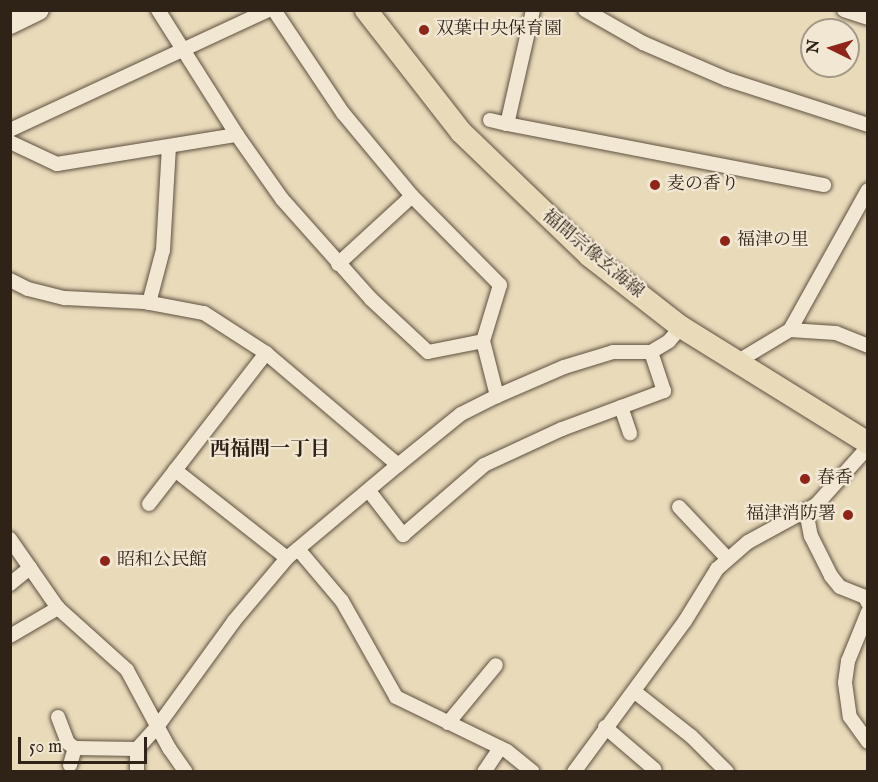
<!DOCTYPE html>
<meta charset="utf-8">
<style>
body{margin:0}
#map{position:relative;width:878px;height:782px;overflow:hidden;background:#e9daba;font-family:"IM FELL English","Noto Serif JP",serif}
div>[style]{position:absolute}
[style*='--x']{left:calc(var(--x)*1px);top:calc(var(--y)*1px);width:calc(var(--w)*1px);rotate:calc(var(--a)*1deg)}
.roads{filter:drop-shadow(0 0 2px #5e5140) drop-shadow(0 0 2px #5e5140)}
.street>*{height:14px;margin:-7px;padding:0 7px;transform-origin:7px;border-radius:7px;background:#f1e7d2}
.secondary>*{height:20px;margin:-10px;padding:0 10px;transform-origin:10px;border-radius:10px;background:#f1e7d2}
.primary>*{height:22px;margin:-11px;padding:0 11px;transform-origin:11px;border-radius:11px;background:#e9daba}
.dots>*{width:16px;height:16px;translate:-50% -50%;box-sizing:border-box;border:3px solid #f1e7d2;border-radius:50%}
span{translate:-50% -50%;white-space:nowrap;text-align:center;line-height:1.15;-webkit-text-stroke:4.5px #f1e7d2;paint-order:stroke}
.poi-label{font-size:18px;color:#2f2317}
.left{translate:0 -50%;text-align:left}
.right{translate:-100% -50%;text-align:right}
.street-label{font-size:18px;color:#2f2317}
.neighbourhood-label{font-size:20px;color:#2f2317;font-weight:700}
.frame{position:absolute;inset:0;border:12px solid #2f2317;pointer-events:none}
.north{position:absolute;left:800px;top:18px;width:60px;height:60px;box-sizing:border-box;background:#f1e7d2;border:2px solid #a39987;border-radius:50%;rotate:275deg;font-size:16px;font-weight:700;line-height:24px;text-align:center;color:#2f2317}
.north::after{content:'';display:block;margin:auto;width:21px;height:27px;background:#8f2418;clip-path:polygon(50% 0,100% 100%,50% 72%,0 100%)}
.scale{position:absolute;left:18px;top:737px;width:129px;height:27px;box-sizing:border-box;border:3px solid #2f2317;border-top:0;padding-left:8px;font-size:18px;line-height:21px;white-space:nowrap;color:#2f2317;-webkit-text-stroke:4px #f1e7d2;paint-order:stroke}
</style>
<div id="map">
<div class="roads">
<div class="street">
<div style="--x:158;--y:10;--w:148;--a:57.7"></div>
<div style="--x:237;--y:135;--w:78;--a:54.9"></div>
<div style="--x:282;--y:199;--w:134;--a:48.3"></div>
<div style="--x:371;--y:299;--w:78;--a:42.9"></div>
<div style="--x:428;--y:352;--w:56;--a:-11.3"></div>
<div style="--x:274;--y:10;--w:124;--a:56.2"></div>
<div style="--x:343;--y:113;--w:108;--a:50.3"></div>
<div style="--x:412;--y:196;--w:125;--a:45.3"></div>
<div style="--x:500;--y:285;--w:59;--a:106.9"></div>
<div style="--x:483;--y:341;--w:57;--a:75.7"></div>
<div style="--x:533;--y:10;--w:117;--a:102.8"></div>
<div style="--x:507;--y:124;--w:323;--a:10.9"></div>
<div style="--x:585;--y:10;--w:67;--a:29.6"></div>
<div style="--x:643;--y:43;--w:90;--a:23.4"></div>
<div style="--x:726;--y:79;--w:149;--a:17.9"></div>
<div style="--x:844;--y:10;--w:25;--a:18"></div>
<div style="--x:490;--y:120;--w:17;--a:13"></div>
<div style="--x:10;--y:130;--w:285;--a:-24.9"></div>
<div style="--x:10;--y:142;--w:52;--a:25.1"></div>
<div style="--x:57;--y:164;--w:182;--a:-9.2"></div>
<div style="--x:338;--y:264;--w:100;--a:-42.6"></div>
<div style="--x:10;--y:280;--w:20;--a:27"></div>
<div style="--x:28;--y:289;--w:38;--a:14"></div>
<div style="--x:65;--y:298;--w:80;--a:2.9"></div>
<div style="--x:145;--y:302;--w:60;--a:10.6"></div>
<div style="--x:204;--y:313;--w:74;--a:32.8"></div>
<div style="--x:266;--y:353;--w:173;--a:40.3"></div>
<div style="--x:149;--y:303;--w:55;--a:-75.2"></div>
<div style="--x:163;--y:250;--w:103;--a:-86.7"></div>
<div style="--x:790;--y:330;--w:46;--a:3.7"></div>
<div style="--x:836;--y:333;--w:35;--a:22"></div>
<div style="--x:735;--y:363;--w:64;--a:-31"></div>
<div style="--x:790;--y:330;--w:160;--a:-60.9"></div>
<div style="--x:621;--y:407;--w:28;--a:71"></div>
<div style="--x:175;--y:470;--w:142;--a:38.2"></div>
<div style="--x:369;--y:491;--w:56;--a:52.3"></div>
<div style="--x:403;--y:535;--w:107;--a:-40.8"></div>
<div style="--x:484;--y:465;--w:86;--a:-24.8"></div>
<div style="--x:562;--y:429;--w:109;--a:-20.4"></div>
<div style="--x:664;--y:391;--w:41;--a:-108.4"></div>
<div style="--x:149;--y:504;--w:191;--a:-52.2"></div>
<div style="--x:679;--y:507;--w:70;--a:46.7"></div>
<div style="--x:806;--y:511;--w:25;--a:79"></div>
<div style="--x:811;--y:536;--w:45;--a:63.4"></div>
<div style="--x:831;--y:576;--w:14;--a:51"></div>
<div style="--x:840;--y:587;--w:27;--a:22"></div>
<div style="--x:865;--y:597;--w:7;--a:63"></div>
<div style="--x:10;--y:539;--w:84;--a:55.2"></div>
<div style="--x:58;--y:608;--w:93;--a:41.9"></div>
<div style="--x:127;--y:670;--w:89;--a:61.7"></div>
<div style="--x:169;--y:748;--w:29;--a:55"></div>
<div style="--x:298;--y:549;--w:68;--a:49.8"></div>
<div style="--x:342;--y:601;--w:110;--a:60.6"></div>
<div style="--x:396;--y:697;--w:123;--a:25.9"></div>
<div style="--x:507;--y:751;--w:33;--a:39"></div>
<div style="--x:10;--y:584;--w:26;--a:-39"></div>
<div style="--x:868;--y:612;--w:53;--a:112.2"></div>
<div style="--x:848;--y:661;--w:22;--a:98"></div>
<div style="--x:845;--y:683;--w:34;--a:82"></div>
<div style="--x:850;--y:717;--w:31;--a:54"></div>
<div style="--x:10;--y:636;--w:56;--a:-30.3"></div>
<div style="--x:635;--y:692;--w:71;--a:38.2"></div>
<div style="--x:691;--y:736;--w:51;--a:45"></div>
<div style="--x:58;--y:717;--w:28;--a:69"></div>
<div style="--x:68;--y:743;--w:9;--a:36"></div>
<div style="--x:448;--y:723;--w:75;--a:-50.4"></div>
<div style="--x:605;--y:727;--w:65;--a:40.6"></div>
<div style="--x:70;--y:765;--w:18;--a:-74"></div>
<div style="--x:75;--y:748;--w:62;--a:0.9"></div>
<div style="--x:137;--y:772;--w:23;--a:-90"></div>
<div style="--x:137;--y:749;--w:30;--a:-48"></div>
<div style="--x:157;--y:727;--w:131;--a:-54"></div>
<div style="--x:234;--y:621;--w:82;--a:-49.9"></div>
<div style="--x:287;--y:558;--w:145;--a:-40"></div>
<div style="--x:398;--y:465;--w:81;--a:-39"></div>
<div style="--x:461;--y:414;--w:40;--a:-26.6"></div>
<div style="--x:497;--y:396;--w:73;--a:-23.4"></div>
<div style="--x:564;--y:367;--w:51;--a:-17"></div>
<div style="--x:613;--y:352;--w:38;--a:0"></div>
<div style="--x:651;--y:352;--w:21;--a:-31"></div>
<div style="--x:669;--y:341;--w:18;--a:-49"></div>
<div style="--x:484;--y:772;--w:29;--a:-56"></div>
<div style="--x:574;--y:772;--w:187;--a:-53.7"></div>
<div style="--x:685;--y:621;--w:61;--a:-58.4"></div>
<div style="--x:717;--y:569;--w:41;--a:-41.1"></div>
<div style="--x:748;--y:542;--w:77;--a:-28.6"></div>
<div style="--x:816;--y:505;--w:78;--a:-48.1"></div>
</div>
<div class="secondary">
<div style="--x:10;--y:24;--w:32;--a:-26"></div>
</div>
<div class="primary">
<div style="--x:366;--y:10;--w:155;--a:52.1"></div>
<div style="--x:461;--y:132;--w:179;--a:43.9"></div>
<div style="--x:590;--y:256;--w:115;--a:38"></div>
<div style="--x:681;--y:327;--w:220;--a:31.8"></div>
</div>
</div>
<div class="dots">
<div style="left:424px;top:30px;background:#8f2418"></div>
<div style="left:655px;top:185px;background:#8f2418"></div>
<div style="left:725px;top:241px;background:#8f2418"></div>
<div style="left:805px;top:479px;background:#8f2418"></div>
<div style="left:848px;top:515px;background:#8f2418"></div>
<div style="left:105px;top:561px;background:#8f2418"></div>
</div>
<div class="poi-label">
<span class="left" style="left:436px;top:30px">双葉中央保育園</span>
<span class="left" style="left:667px;top:185px">麦の香り</span>
<span class="left" style="left:737px;top:241px">福津の里</span>
<span class="left" style="left:817px;top:479px">春香</span>
<span class="right" style="left:836px;top:515px">福津消防署</span>
<span class="left" style="left:117px;top:561px">昭和公民館</span>
</div>
<div class="street-label">
<span style="left:592px;top:255px;rotate:40deg">福間宗像玄海線</span>
</div>
<div class="neighbourhood-label">
<span style="left:270px;top:449px">西福間一丁目</span>
</div>
<div class="frame"></div>
<div class="north">N</div>
<div class="scale">50 m</div>
</div>
